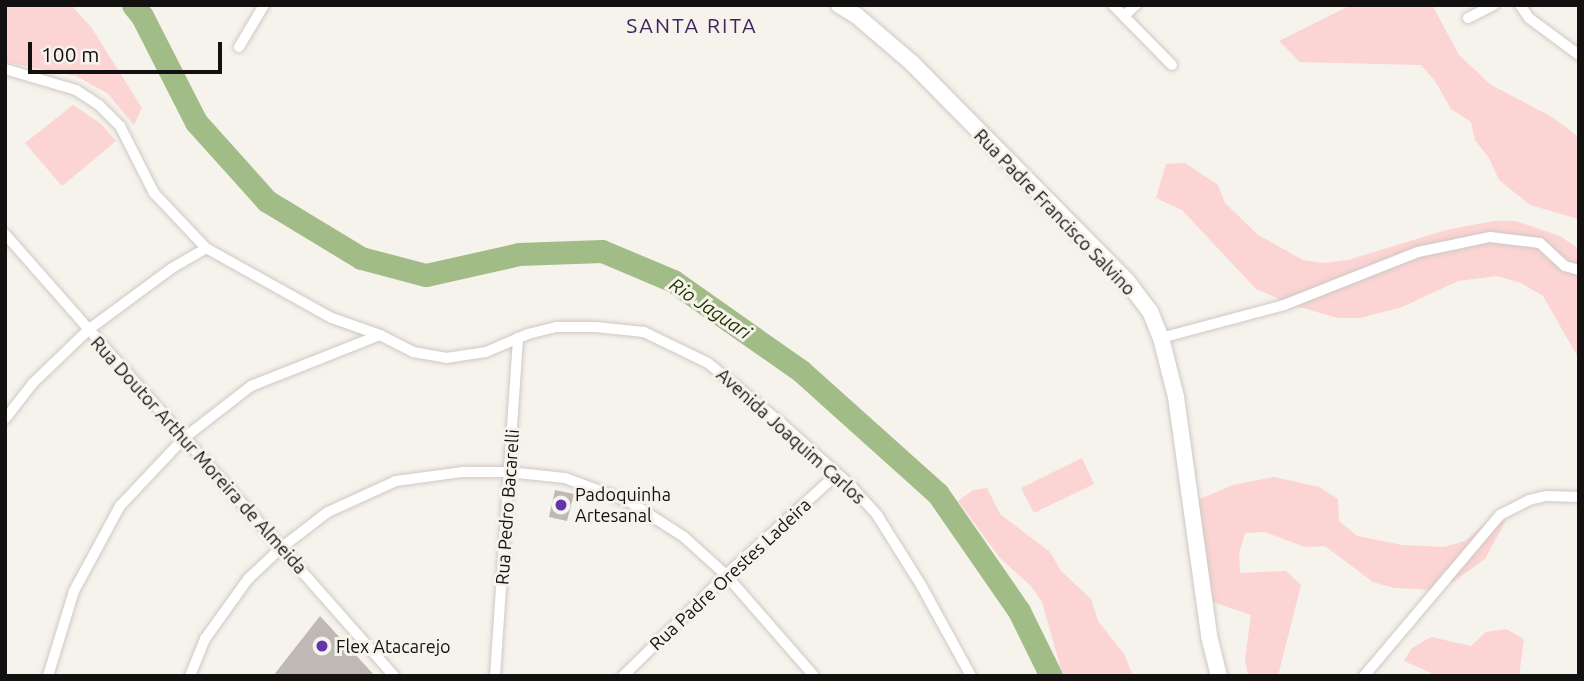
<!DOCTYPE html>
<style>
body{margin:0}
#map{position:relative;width:1584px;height:681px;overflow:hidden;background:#f6f2ec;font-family:Ubuntu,sans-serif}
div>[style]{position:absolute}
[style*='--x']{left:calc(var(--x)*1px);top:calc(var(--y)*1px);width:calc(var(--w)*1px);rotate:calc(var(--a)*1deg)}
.green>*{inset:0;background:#fbd4d3}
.river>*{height:23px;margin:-11.5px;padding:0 11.5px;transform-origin:11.5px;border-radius:11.5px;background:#a2bc88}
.building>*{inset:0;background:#bfb8b5}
.roads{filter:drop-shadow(0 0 2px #cec9c4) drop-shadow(0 0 2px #cec9c4)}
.street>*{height:10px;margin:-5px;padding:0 5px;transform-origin:5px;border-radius:5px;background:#fff}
.secondary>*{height:16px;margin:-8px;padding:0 8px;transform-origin:8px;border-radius:8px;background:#fff}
.dots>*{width:19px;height:19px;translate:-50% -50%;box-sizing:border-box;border:4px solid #f6f2ec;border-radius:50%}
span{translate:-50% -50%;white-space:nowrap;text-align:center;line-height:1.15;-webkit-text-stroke:6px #f6f2ec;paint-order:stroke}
.street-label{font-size:18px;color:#13110f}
.poi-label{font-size:18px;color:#13110f}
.left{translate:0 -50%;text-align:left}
.water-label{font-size:19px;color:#203700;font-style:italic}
.quarter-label{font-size:21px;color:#3a255f;letter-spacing:2px}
.frame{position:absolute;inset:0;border:7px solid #13110f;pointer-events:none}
.scale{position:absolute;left:28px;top:42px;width:194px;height:32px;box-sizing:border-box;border:4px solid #13110f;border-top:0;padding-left:9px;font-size:21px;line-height:24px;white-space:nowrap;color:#13110f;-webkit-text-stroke:5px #f6f2ec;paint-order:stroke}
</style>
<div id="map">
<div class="green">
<div style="clip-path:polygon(5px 5px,71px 5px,91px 27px,142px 108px,134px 125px,107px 93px,76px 76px,5px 62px)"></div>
<div style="clip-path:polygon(1351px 5px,1432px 5px,1459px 55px,1491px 85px,1552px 117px,1579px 137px,1579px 219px,1530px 205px,1499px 180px,1489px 158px,1475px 140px,1471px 122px,1451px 109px,1435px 81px,1421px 65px,1300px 62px,1279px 41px)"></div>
<div style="clip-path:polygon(73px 105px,100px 123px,116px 141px,62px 186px,25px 143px)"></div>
<div style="clip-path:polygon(1185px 163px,1218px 185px,1225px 203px,1258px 235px,1303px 260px,1324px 263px,1348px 260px,1446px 230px,1494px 221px,1516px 221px,1560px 236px,1579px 249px,1579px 359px,1543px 296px,1521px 283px,1497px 276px,1458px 281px,1402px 307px,1360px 318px,1338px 318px,1296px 306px,1256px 289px,1182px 210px,1156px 198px,1166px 164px)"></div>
<div style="clip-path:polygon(1082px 458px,1094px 484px,1034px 513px,1021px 488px)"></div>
<div style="clip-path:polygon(1274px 477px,1319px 487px,1338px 499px,1339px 521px,1357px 536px,1402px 545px,1444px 547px,1465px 541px,1482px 526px,1506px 520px,1485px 559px,1453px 582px,1435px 590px,1394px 588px,1373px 582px,1325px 546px,1305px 547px,1265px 532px,1245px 533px,1239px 554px,1240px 573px,1286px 571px,1301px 585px,1278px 676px,1248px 676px,1245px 659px,1251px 615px,1210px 601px,1190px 503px,1233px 485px)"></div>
<div style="clip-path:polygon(987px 488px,1000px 514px,1050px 552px,1061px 571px,1091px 599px,1098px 621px,1124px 654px,1133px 676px,1063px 676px,1042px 602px,1031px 586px,1000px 558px,958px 501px,973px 490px)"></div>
<div style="clip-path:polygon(1506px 629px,1524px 639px,1519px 676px,1438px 676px,1404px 661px,1412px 648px,1431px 637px,1471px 646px,1486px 632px)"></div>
</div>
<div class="river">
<div style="--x:133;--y:5;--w:14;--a:51"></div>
<div style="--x:142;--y:16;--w:119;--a:63"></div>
<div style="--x:196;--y:122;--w:106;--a:48.1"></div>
<div style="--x:267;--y:201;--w:110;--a:31.2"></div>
<div style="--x:361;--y:258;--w:67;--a:14.7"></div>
<div style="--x:426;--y:275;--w:95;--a:-12.7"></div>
<div style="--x:519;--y:254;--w:83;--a:-2.1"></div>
<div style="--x:602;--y:251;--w:77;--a:22.9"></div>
<div style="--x:673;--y:281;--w:156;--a:35.1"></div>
<div style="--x:801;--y:371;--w:184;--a:41.9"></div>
<div style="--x:938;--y:494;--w:142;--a:55.3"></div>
<div style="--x:1019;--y:611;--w:72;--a:63.8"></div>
</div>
<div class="building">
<div style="clip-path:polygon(555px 490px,574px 494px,567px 521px,549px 517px)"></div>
<div style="clip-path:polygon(320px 616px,375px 676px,273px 676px)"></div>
</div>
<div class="roads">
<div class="street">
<div style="--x:1113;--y:5;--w:84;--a:45.5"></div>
<div style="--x:1520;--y:5;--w:16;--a:55"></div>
<div style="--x:1529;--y:18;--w:62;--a:36.5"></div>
<div style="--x:1124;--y:16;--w:16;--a:-43"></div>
<div style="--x:1468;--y:18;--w:29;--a:-27"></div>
<div style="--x:239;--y:47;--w:49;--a:-59.2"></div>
<div style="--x:5;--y:69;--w:74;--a:16.5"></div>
<div style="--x:76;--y:90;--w:27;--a:33"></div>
<div style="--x:99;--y:105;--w:30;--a:45"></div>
<div style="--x:120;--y:126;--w:75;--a:63.1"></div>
<div style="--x:154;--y:193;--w:76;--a:46.6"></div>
<div style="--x:206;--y:248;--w:144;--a:29.1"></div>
<div style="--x:332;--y:318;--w:51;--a:19.5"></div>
<div style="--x:380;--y:335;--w:37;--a:27"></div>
<div style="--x:413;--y:352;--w:34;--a:10"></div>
<div style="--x:446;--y:358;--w:40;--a:-8.5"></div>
<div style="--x:486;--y:352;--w:46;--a:-23.2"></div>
<div style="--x:528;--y:334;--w:29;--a:-14"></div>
<div style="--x:556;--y:327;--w:40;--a:0"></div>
<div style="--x:596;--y:327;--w:48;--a:5.9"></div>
<div style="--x:644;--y:332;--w:71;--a:25.8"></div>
<div style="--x:708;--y:363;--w:94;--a:39.4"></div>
<div style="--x:781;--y:423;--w:96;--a:42"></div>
<div style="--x:852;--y:487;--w:38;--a:48"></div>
<div style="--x:877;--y:515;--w:83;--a:57.8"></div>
<div style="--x:921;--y:585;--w:104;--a:61.2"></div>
<div style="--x:5;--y:234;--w:589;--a:48.65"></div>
<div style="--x:1161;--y:338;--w:127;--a:-15"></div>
<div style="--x:1284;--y:305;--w:144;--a:-21.6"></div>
<div style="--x:1418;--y:252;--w:74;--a:-11.8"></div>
<div style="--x:1490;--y:237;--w:50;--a:6.8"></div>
<div style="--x:1540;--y:243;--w:34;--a:43"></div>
<div style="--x:1565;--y:266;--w:15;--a:16"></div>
<div style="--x:5;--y:419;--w:46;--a:-52.1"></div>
<div style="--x:33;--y:383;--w:76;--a:-43.9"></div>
<div style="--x:88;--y:330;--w:104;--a:-36.4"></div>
<div style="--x:172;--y:268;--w:39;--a:-30"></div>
<div style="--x:48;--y:676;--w:89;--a:-73"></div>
<div style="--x:74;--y:591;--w:97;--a:-61.6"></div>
<div style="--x:120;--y:506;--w:93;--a:-46.7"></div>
<div style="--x:184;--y:438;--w:85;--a:-37.8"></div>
<div style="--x:251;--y:386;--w:139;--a:-21.6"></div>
<div style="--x:190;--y:676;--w:40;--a:-68"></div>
<div style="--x:205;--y:639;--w:74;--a:-54.4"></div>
<div style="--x:248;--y:579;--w:45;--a:-43.2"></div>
<div style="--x:281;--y:548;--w:59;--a:-37.5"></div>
<div style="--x:328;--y:512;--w:75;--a:-24.5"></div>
<div style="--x:396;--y:481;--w:68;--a:-7.7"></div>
<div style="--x:463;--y:472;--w:46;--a:0"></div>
<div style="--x:509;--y:472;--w:56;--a:6.1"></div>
<div style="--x:565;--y:478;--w:69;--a:20.3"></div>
<div style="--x:630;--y:502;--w:64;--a:32.9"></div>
<div style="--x:684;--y:537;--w:57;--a:42.1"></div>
<div style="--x:726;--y:575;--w:134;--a:48.9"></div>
<div style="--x:495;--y:676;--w:339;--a:-86.1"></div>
<div style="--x:623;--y:676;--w:144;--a:-44.4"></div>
<div style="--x:726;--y:575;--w:150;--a:-42.3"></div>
<div style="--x:1364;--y:676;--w:211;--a:-49.8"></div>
<div style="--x:1500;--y:515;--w:33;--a:-27"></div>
<div style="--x:1529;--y:500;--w:18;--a:-13"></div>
<div style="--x:1547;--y:496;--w:32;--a:2"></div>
</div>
<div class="secondary">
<div style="--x:839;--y:5;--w:21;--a:31"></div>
<div style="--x:857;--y:16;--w:72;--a:40.5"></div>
<div style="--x:912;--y:63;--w:306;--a:45.4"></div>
<div style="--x:1127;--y:281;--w:38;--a:53"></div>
<div style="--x:1150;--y:311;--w:29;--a:68"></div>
<div style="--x:1161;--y:338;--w:61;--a:75.7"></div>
<div style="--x:1176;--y:397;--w:241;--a:82.1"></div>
<div style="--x:1209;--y:636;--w:41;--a:76"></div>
</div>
</div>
<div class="dots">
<div style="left:561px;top:505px;background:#6434ac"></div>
<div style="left:322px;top:646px;background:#6434ac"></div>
</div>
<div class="street-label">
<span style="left:1055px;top:212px;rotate:46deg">Rua Padre Francisco Salvino</span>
<span style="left:791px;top:436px;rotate:42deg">Avenida Joaquim Carlos</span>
<span style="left:199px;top:455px;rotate:48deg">Rua Doutor Arthur Moreira de Almeida</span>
<span style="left:507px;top:507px;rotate:-86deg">Rua Pedro Bacarelli</span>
<span style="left:730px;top:574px;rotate:-43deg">Rua Padre Orestes Ladeira</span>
</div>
<div class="poi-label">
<span class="left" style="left:575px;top:505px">Padoquinha<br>Artesanal</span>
<span class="left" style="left:336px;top:646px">Flex Atacarejo</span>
</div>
<div class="water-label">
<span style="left:710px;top:309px;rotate:34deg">Rio Jaguari</span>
</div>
<div class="quarter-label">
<span style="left:692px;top:25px">SANTA RITA</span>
</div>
<div class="frame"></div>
<div class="scale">100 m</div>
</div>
